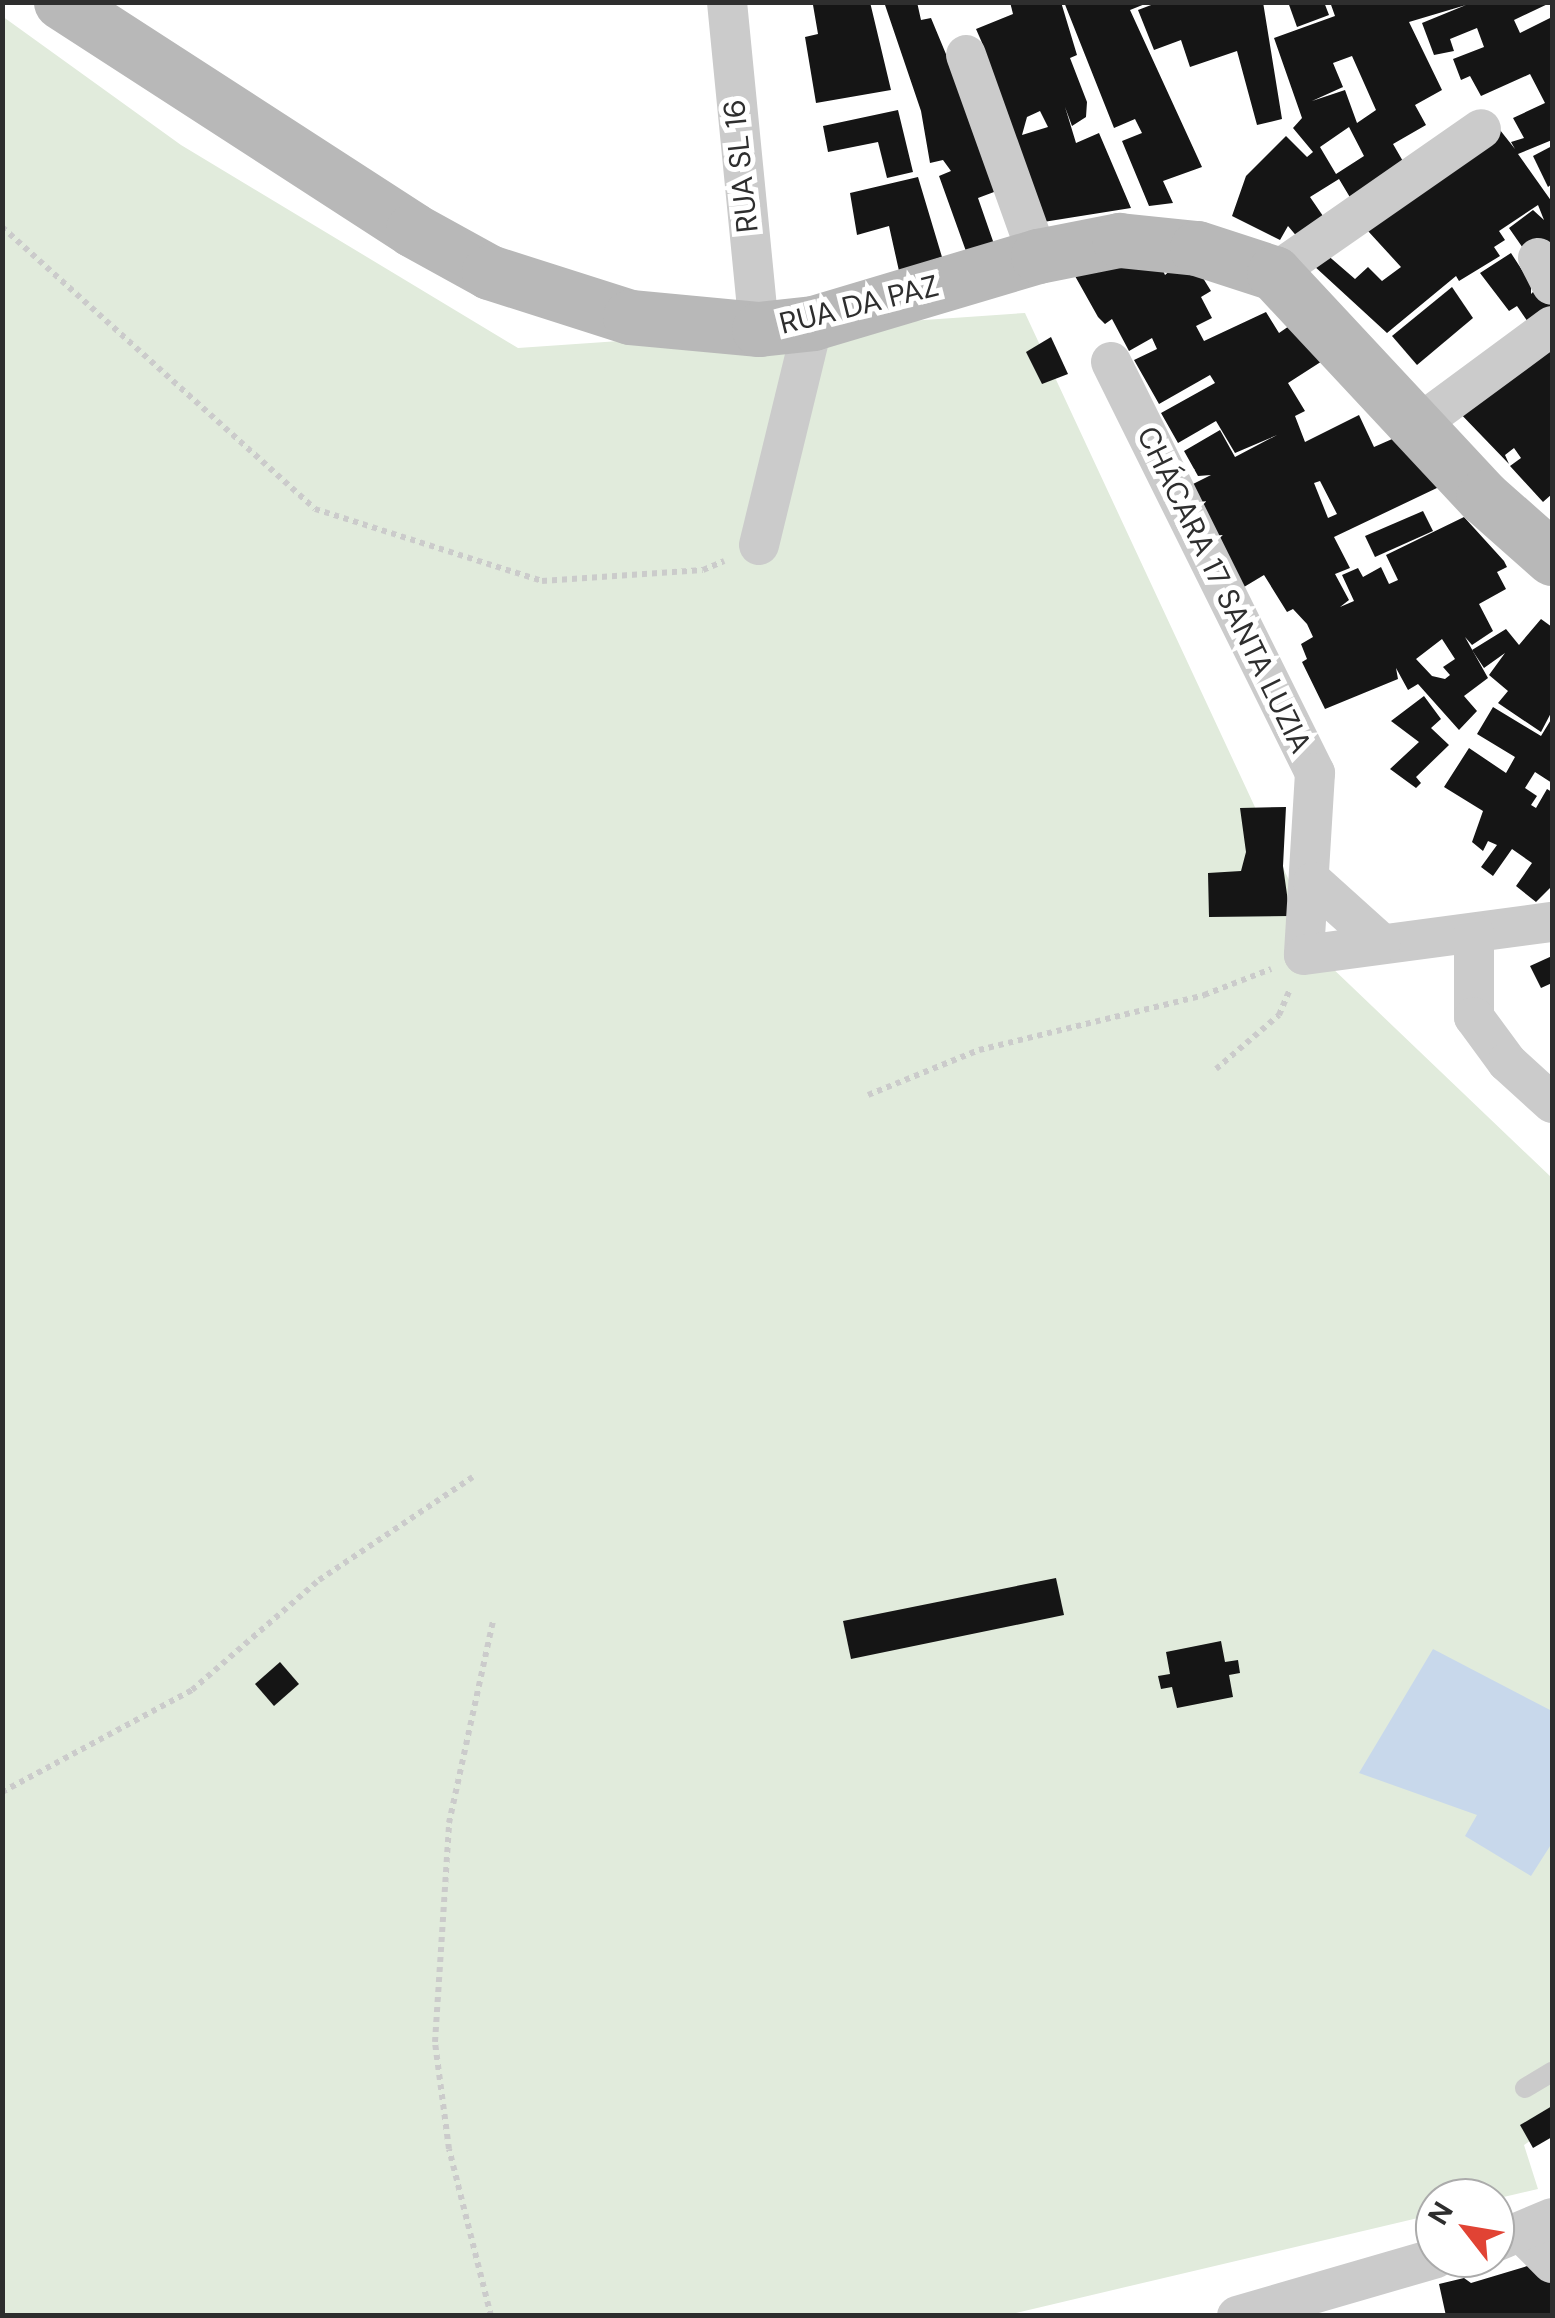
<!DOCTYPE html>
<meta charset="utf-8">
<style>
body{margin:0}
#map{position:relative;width:1555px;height:2318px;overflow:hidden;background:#fff;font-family:"DM Sans",sans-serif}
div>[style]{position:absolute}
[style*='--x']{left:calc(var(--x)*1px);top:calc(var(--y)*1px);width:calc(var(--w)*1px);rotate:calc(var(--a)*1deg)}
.green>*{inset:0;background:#e1ebdc}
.water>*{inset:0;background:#c8d8eb}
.building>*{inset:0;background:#151515}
.path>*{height:6px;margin-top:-3px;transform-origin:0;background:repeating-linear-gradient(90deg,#cbcbcb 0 5px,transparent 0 10px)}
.lane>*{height:20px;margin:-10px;padding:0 10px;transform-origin:10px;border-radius:10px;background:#cbcbcb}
.street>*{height:40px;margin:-20px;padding:0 20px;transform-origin:20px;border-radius:20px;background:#cbcbcb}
.secondary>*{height:55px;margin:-27.5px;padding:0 27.5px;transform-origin:27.5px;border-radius:27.5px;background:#b8b8b8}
span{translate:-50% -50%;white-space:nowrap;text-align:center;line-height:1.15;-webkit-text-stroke:10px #fff;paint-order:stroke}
.street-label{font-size:30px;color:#2e2e2e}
.frame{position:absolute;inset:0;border:5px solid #2e2e2e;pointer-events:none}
.north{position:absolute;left:1415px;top:2178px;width:100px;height:100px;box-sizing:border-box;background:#fff;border:2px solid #ababab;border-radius:50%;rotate:301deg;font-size:28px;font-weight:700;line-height:40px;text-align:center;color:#2e2e2e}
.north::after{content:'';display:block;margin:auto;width:35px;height:45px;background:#e14334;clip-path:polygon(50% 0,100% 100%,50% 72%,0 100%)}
</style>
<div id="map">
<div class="green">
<div style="clip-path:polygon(2px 16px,181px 145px,518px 348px,1025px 313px,1328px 964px,1552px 1178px,1552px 2126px,1524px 2145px,1538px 2189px,1495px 2199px,1435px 2198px,1435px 2214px,1007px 2315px,3px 2315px)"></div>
</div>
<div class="water">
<div style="clip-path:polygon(1433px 1649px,1552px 1711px,1552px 1843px,1531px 1876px,1465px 1836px,1477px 1815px,1359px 1773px)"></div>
</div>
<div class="building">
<div style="clip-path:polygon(870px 2px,891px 90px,816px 103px,805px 37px,818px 34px,813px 5px)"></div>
<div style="clip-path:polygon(884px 2px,917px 2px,921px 20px,931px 18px,1002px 189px,978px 198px,994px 244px,967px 254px,939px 176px,951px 171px,943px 160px,930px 163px,921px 111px)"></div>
<div style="clip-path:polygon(evenodd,1010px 2px,1061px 2px,1077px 55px,1070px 58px,1087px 102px,1086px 117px,1072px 126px,1065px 107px,1069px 120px,1076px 143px,1099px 133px,1131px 208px,1037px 223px,973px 49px,983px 45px,976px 29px,1013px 14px,1010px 2px,1040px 111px,1048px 127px,1022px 135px,1027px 117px,1040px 111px)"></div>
<div style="clip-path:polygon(1064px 2px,1150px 2px,1130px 10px,1202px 167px,1163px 181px,1173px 203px,1149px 206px,1122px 141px,1142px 133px,1135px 119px,1114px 128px)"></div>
<div style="clip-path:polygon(1159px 2px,1263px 2px,1282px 119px,1257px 125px,1237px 51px,1190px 67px,1181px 40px,1154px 50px,1138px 10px)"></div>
<div style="clip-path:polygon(1288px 2px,1324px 2px,1329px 15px,1297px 27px)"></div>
<div style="clip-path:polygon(evenodd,1330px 2px,1552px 2px,1514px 20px,1520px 33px,1552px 17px,1552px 140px,1518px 154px,1552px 202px,1552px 259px,1525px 251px,1509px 228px,1533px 210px,1544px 220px,1538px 205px,1499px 231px,1505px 240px,1494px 247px,1500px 256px,1459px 281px,1456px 276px,1387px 333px,1313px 265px,1325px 253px,1355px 279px,1368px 267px,1382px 281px,1401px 267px,1368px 231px,1500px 130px,1515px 149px,1511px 142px,1524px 138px,1513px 118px,1545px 103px,1530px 74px,1481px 96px,1470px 76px,1461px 80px,1453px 59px,1484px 47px,1477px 28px,1450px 39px,1454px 51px,1434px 55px,1422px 23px,1466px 5px,1409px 22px,1442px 90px,1415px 105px,1426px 125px,1393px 144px,1404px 163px,1351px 199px,1339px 179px,1310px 197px,1323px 216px,1299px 239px,1288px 226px,1280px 240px,1232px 216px,1246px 176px,1286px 136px,1307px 157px,1313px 152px,1293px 128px,1302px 118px,1274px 38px,1335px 16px,1330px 2px,1352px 56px,1376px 110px,1357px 123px,1345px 90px,1312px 101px,1343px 87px,1333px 63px,1352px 56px,1330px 2px,1349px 127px,1364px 156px,1336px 174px,1320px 147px,1349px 127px)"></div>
<div style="clip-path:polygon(898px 110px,913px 172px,887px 178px,878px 142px,828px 152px,823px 126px)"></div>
<div style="clip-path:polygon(1552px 146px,1552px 184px,1548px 187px,1533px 156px)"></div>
<div style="clip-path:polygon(918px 177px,942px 257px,899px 271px,889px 226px,857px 235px,850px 193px)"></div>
<div style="clip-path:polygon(1511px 253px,1531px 284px,1531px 294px,1535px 290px,1552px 306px,1552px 313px,1530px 325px,1517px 306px,1509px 311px,1480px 273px)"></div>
<div style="clip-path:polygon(evenodd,1120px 261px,1160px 264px,1165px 275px,1177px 265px,1203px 278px,1211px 291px,1201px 297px,1212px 318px,1196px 326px,1204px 341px,1266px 312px,1279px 333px,1295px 322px,1330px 356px,1288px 383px,1305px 411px,1295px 416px,1305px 442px,1359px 415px,1374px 447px,1399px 436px,1439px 487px,1334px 537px,1350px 568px,1335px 574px,1349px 600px,1340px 607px,1354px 601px,1342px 575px,1358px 568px,1363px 577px,1381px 567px,1389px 584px,1398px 580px,1386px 555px,1464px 517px,1504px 561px,1507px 567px,1497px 572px,1506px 589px,1479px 604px,1493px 631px,1472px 645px,1465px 637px,1488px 678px,1464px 696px,1477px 711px,1459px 730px,1418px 684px,1408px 690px,1396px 668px,1398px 679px,1325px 709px,1302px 662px,1307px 659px,1301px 644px,1313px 637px,1307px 624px,1293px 609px,1287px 612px,1264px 575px,1244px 587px,1187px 487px,1211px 475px,1198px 476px,1184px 451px,1220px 430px,1235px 457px,1277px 435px,1235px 453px,1216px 421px,1178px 443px,1161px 413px,1215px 383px,1210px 375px,1159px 404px,1134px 360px,1157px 349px,1152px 338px,1129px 351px,1112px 319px,1105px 324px,1098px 317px,1075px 276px,1120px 261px,1320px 481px,1337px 514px,1328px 518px,1314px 483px,1320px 481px,1120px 261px,1442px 639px,1455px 659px,1443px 667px,1450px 675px,1445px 679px,1432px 676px,1416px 659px,1442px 639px)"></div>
<div style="clip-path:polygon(1452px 287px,1473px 318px,1417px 365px,1392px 336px)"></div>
<div style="clip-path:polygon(1051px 337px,1068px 374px,1042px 384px,1026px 352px)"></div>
<div style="clip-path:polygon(1552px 345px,1552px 494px,1543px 502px,1510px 466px,1521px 458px,1514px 448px,1505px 455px,1509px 464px,1455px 408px)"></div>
<div style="clip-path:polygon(1423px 511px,1433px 531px,1375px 557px,1365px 536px)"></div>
<div style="clip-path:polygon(1541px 619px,1552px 627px,1552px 711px,1541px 732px,1498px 703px,1508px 691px,1489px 675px,1505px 653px,1484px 668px,1472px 650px,1506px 629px,1519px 645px)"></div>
<div style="clip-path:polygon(1424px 696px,1441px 719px,1431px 728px,1449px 745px,1416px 777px,1421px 783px,1416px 788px,1390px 769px,1419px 742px,1391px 721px)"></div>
<div style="clip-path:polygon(1493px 707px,1541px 736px,1552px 718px,1552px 783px,1535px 772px,1525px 788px,1537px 796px,1531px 805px,1536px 808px,1547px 789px,1552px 792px,1552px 886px,1536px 902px,1516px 886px,1532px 863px,1512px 849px,1493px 876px,1481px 867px,1497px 845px,1488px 841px,1483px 851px,1472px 842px,1483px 811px,1444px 787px,1469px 748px,1506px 773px,1515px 757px,1477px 734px)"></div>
<div style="clip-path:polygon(1286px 807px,1283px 866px,1290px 916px,1209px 917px,1208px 873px,1241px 871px,1246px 852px,1240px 808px)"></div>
<div style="clip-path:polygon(1552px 956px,1552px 983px,1541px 988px,1530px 966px)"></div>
<div style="clip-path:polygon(1056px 1578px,1064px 1615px,851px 1659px,843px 1621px)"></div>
<div style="clip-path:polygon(1221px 1641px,1225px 1662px,1238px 1660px,1240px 1673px,1229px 1675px,1233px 1697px,1177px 1708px,1172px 1687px,1161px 1689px,1158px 1676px,1170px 1674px,1166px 1652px)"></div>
<div style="clip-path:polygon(280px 1662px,299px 1684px,274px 1706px,255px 1684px)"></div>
<div style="clip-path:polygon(1552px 2106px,1552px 2137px,1533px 2148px,1520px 2125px)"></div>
<div style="clip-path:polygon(1544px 2261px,1552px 2264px,1552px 2316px,1446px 2316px,1439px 2284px,1464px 2278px,1471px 2283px)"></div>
</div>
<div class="path">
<div style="--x:2;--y:227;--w:421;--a:42"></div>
<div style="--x:315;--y:509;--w:238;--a:17.6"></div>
<div style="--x:542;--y:581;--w:161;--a:-3.9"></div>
<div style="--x:703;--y:570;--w:23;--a:-23"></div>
<div style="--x:1216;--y:1069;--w:83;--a:-40.6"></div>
<div style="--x:1279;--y:1015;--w:28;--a:-67"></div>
<div style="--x:868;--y:1095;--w:120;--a:-22.1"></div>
<div style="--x:979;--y:1050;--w:232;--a:-13.7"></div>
<div style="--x:1204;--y:995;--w:72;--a:-21.2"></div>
<div style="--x:2;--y:1792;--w:216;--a:-28.2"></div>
<div style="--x:192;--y:1690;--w:168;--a:-40.9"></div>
<div style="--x:319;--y:1580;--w:185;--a:-33.8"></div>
<div style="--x:491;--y:2316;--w:172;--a:-104.1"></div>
<div style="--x:449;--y:2149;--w:108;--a:-97.5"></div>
<div style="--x:435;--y:2042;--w:219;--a:-86.3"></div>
<div style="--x:449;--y:1823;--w:206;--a:-77.7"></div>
</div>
<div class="lane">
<div style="--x:1525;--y:2088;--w:31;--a:-31"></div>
</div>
<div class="street">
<div style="--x:727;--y:2;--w:329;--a:84.4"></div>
<div style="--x:966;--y:55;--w:214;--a:70.3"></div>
<div style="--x:1538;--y:258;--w:30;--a:63"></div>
<div style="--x:1274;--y:273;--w:252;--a:-34.8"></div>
<div style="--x:1111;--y:362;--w:459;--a:63.6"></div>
<div style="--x:1315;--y:773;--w:182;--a:93.5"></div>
<div style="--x:1304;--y:955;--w:250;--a:-7.6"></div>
<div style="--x:1419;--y:424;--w:165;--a:-36.4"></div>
<div style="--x:759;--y:545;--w:228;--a:-76.3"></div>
<div style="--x:1313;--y:882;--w:91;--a:41.9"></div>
<div style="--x:1474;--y:933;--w:84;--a:90"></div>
<div style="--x:1474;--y:1017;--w:56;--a:53.7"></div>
<div style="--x:1507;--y:1062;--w:61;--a:42.3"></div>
<div style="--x:1523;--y:2234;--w:41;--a:45"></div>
<div style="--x:1495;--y:2242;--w:62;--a:-22.8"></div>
<div style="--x:1237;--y:2316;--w:207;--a:-16.2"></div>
</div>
<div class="secondary">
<div style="--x:61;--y:2;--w:419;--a:32.9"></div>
<div style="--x:413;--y:230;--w:87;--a:28.9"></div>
<div style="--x:489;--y:272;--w:148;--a:17.7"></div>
<div style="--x:630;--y:317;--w:130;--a:5.3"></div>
<div style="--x:759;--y:329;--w:54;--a:-6.3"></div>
<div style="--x:813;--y:323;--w:235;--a:-16.6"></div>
<div style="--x:1038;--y:256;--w:83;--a:-11.2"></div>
<div style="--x:1119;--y:240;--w:78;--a:5.9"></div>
<div style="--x:1197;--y:248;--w:81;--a:18"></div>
<div style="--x:1274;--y:273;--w:306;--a:47"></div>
<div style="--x:1483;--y:497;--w:92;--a:41.5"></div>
</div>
<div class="street-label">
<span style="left:741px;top:166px;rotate:-96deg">RUA SL 16</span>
<span style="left:859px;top:305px;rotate:-14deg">RUA DA PAZ</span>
<span style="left:1224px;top:590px;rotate:64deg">CHÁCARA 17 SANTA LUZIA</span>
</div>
<div class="frame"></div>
<div class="north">N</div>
</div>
